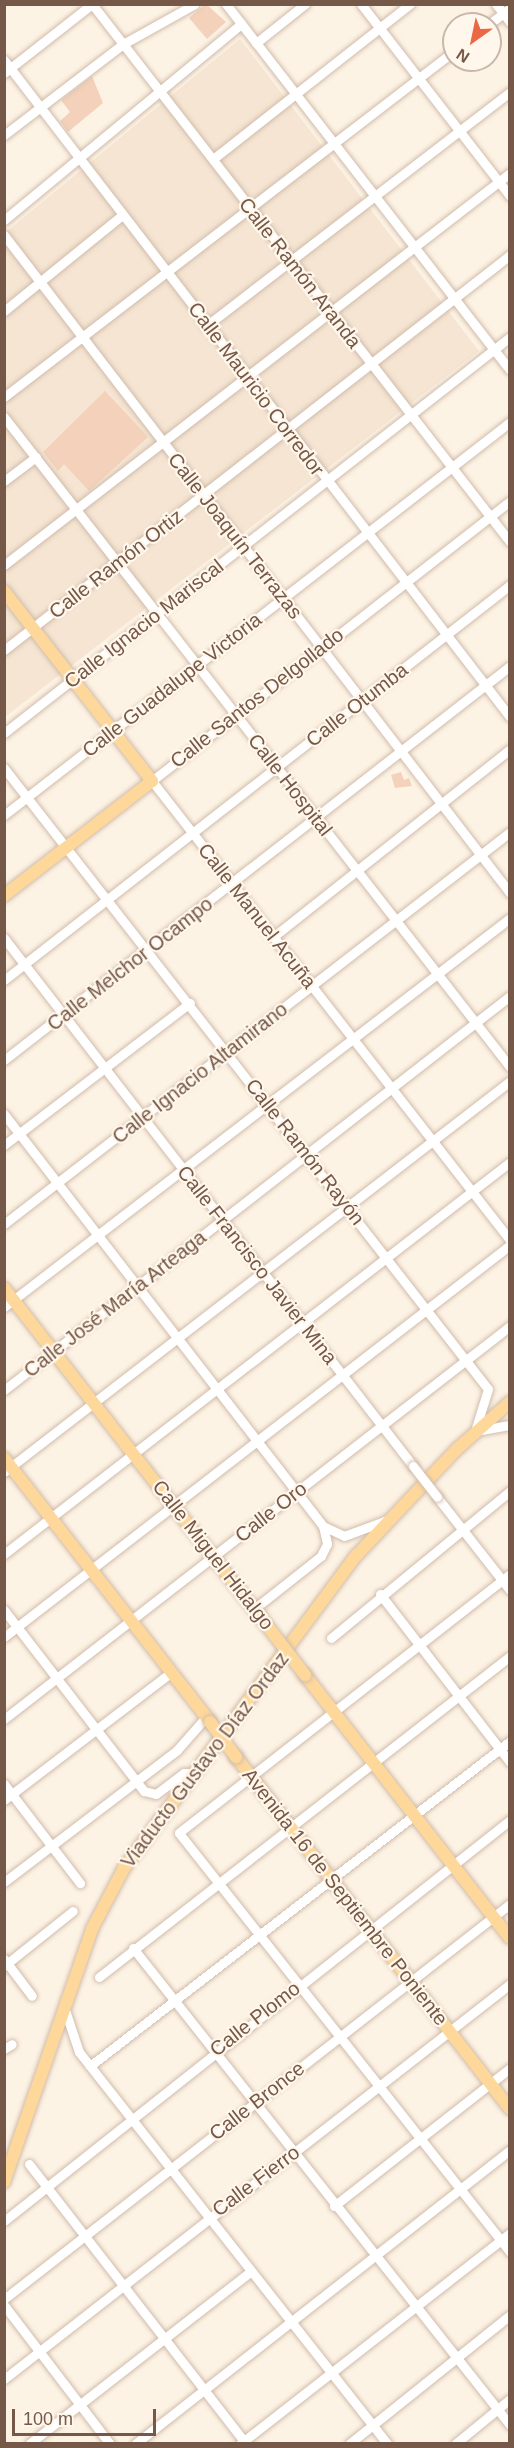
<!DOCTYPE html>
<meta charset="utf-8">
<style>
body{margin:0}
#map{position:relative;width:514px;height:2448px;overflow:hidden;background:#fdf3e4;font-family:Arial,sans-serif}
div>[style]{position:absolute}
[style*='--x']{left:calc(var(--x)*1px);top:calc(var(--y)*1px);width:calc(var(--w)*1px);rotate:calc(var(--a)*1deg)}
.residential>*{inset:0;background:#f5e5d2}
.building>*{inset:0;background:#f3d1ba}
.roads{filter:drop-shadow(0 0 2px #d1bcac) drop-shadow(0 0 2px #d1bcac)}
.minor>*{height:9px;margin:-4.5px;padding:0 4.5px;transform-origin:4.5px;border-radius:4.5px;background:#fff}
.major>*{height:12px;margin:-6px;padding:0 6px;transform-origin:6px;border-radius:6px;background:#fed89a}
.bridges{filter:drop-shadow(0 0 2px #d1bcac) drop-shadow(0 0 2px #d1bcac)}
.minor-bridge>*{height:9px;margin:-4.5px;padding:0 4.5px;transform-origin:4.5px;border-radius:4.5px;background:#fff}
.major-bridge>*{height:12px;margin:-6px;padding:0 6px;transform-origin:6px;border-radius:6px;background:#fed89a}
span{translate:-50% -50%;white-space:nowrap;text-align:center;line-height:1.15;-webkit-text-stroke:4.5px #fff7eb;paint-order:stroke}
.street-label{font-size:20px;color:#765848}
.frame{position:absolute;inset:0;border:6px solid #765848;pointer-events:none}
.north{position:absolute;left:442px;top:12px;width:60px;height:60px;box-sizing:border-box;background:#fff7eb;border:2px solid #c8b7aa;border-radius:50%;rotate:213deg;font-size:16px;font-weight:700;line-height:24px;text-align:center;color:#765848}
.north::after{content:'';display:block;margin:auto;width:21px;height:27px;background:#eb6845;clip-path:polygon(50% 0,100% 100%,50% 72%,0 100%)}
.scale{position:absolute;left:12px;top:2409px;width:144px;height:27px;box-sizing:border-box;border:3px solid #765848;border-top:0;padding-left:8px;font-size:18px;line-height:21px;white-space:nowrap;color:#765848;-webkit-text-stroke:4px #fff7eb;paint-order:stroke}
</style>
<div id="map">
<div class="residential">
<div style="clip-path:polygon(240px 39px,479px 351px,5px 717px,5px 233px)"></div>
</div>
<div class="building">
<div style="clip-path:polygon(206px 4px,226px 22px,207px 39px,189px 18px)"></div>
<div style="clip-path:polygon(92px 76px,103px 103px,68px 132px,60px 121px,70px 112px,61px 100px)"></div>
<div style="clip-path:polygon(105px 391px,148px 437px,89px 491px,64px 464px,58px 471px,43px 452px)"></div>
<div style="clip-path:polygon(401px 772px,404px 780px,409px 778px,412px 786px,395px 788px,391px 775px)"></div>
</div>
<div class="roads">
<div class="minor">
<div style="--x:226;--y:4;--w:463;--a:52.2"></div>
<div style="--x:361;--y:4;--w:243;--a:52.2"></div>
<div style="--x:496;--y:4;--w:23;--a:52"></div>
<div style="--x:489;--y:24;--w:26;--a:-37"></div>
<div style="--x:256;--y:43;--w:63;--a:-38.5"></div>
<div style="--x:4;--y:60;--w:829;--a:52.4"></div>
<div style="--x:4;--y:73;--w:112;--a:-38.1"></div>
<div style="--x:92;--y:4;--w:681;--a:52.15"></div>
<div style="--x:4;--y:135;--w:150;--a:-37.4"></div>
<div style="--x:123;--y:44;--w:82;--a:-29.1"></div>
<div style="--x:213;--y:159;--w:251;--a:-38.2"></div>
<div style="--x:4;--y:220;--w:308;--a:-39.6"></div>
<div style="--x:4;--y:235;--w:830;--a:52.44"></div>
<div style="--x:4;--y:311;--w:152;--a:-39.1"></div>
<div style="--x:206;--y:326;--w:384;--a:-37.6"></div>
<div style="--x:4;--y:397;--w:568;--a:-37.56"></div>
<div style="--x:4;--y:417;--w:824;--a:52.1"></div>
<div style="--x:4;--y:481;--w:40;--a:-37"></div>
<div style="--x:510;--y:501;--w:454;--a:142"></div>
<div style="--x:152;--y:781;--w:582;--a:52.05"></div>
<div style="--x:4;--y:565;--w:640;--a:-37.77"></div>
<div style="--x:4;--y:650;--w:642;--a:-37.98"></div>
<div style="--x:4;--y:733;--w:643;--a:-38.05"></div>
<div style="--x:4;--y:768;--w:787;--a:52.07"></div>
<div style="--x:488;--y:1389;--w:44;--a:107.2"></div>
<div style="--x:4;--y:815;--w:641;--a:-37.84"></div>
<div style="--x:273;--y:937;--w:303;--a:-38.4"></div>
<div style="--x:4;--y:938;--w:668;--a:52.24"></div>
<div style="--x:4;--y:980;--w:642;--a:-37.98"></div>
<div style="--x:4;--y:1060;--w:641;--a:-37.91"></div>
<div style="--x:4;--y:1114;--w:521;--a:52.25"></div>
<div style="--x:323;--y:1526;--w:18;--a:77"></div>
<div style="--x:327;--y:1544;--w:13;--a:117"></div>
<div style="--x:321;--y:1556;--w:85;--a:141.7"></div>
<div style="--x:4;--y:1145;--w:234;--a:-37.4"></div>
<div style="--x:4;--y:1224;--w:640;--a:-37.77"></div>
<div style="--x:4;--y:1307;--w:638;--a:-37.55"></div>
<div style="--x:4;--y:1390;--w:641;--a:-37.91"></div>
<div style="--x:481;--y:1430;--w:29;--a:-10"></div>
<div style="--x:4;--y:1472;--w:639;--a:-37.69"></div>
<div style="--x:437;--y:1497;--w:118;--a:51.9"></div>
<div style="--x:323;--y:1526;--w:23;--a:25"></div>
<div style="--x:344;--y:1536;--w:46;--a:-20.4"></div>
<div style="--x:4;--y:1554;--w:640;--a:-37.77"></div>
<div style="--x:510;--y:1574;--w:420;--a:142"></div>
<div style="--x:179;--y:1833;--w:534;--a:51.69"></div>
<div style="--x:380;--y:1594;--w:212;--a:52.3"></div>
<div style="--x:4;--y:1610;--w:229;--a:52.3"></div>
<div style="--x:144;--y:1791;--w:12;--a:14"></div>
<div style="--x:156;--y:1794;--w:35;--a:-37"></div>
<div style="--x:184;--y:1773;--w:12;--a:0"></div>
<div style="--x:4;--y:1637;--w:640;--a:-37.77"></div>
<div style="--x:331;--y:1638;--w:232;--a:-39.4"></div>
<div style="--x:4;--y:1719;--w:641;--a:-37.84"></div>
<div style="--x:4;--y:1784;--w:125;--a:52.5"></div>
<div style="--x:4;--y:1800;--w:209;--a:-37.4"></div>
<div style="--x:4;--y:1882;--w:218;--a:-37.3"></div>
<div style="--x:177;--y:1750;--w:44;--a:-48.7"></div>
<div style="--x:133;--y:1948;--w:608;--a:51.68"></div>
<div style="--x:4;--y:1959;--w:46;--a:52.9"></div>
<div style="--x:4;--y:1966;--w:88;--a:-38.6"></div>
<div style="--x:99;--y:1977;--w:521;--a:-37.99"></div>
<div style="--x:65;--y:2010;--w:44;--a:71.6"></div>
<div style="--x:79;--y:2052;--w:499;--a:51.8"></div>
<div style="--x:4;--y:2049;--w:9;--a:-32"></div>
<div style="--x:90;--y:2066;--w:531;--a:-37.73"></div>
<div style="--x:29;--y:2164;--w:354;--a:52.2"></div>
<div style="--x:334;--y:2206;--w:224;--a:-38.1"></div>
<div style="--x:4;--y:2221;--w:646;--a:-38.4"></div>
<div style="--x:4;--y:2299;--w:642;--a:-37.98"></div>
<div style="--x:4;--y:2305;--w:175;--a:52.7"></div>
<div style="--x:4;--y:2379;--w:642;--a:-37.98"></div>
<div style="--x:29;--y:2444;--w:281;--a:-37.9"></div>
<div style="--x:135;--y:2444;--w:477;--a:-38.1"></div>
<div style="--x:240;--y:2444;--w:343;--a:-38"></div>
<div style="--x:349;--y:2444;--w:206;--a:-38.7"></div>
<div style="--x:455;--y:2444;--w:71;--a:-39.3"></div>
</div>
<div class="major">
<div style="--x:4;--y:591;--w:241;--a:52.1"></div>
<div style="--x:152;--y:781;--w:187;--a:142.2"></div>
<div style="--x:4;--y:1288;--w:415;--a:52.1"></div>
<div style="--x:4;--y:1458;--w:335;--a:52"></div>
<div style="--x:305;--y:1675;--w:333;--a:52.1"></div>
<div style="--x:236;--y:1757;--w:446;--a:52.1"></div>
<div style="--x:4;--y:2182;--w:268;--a:-70.8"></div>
<div style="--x:92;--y:1929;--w:69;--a:-62.3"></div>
<div style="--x:124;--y:1868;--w:389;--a:-53.4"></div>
<div style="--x:356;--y:1556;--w:147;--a:-46.7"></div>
<div style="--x:457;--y:1449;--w:71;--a:-41.6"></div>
</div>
</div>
<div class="bridges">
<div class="minor-bridge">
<div style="--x:413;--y:1466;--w:39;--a:52"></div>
</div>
<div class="major-bridge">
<div style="--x:259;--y:1615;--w:76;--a:52.5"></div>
<div style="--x:210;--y:1722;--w:44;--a:53.4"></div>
</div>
</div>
<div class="street-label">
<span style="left:300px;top:273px;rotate:52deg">Calle Ramón Aranda</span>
<span style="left:256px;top:389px;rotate:53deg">Calle Mauricio Corredor</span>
<span style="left:235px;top:536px;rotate:52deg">Calle Joaquín Terrazas</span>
<span style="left:116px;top:564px;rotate:-38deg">Calle Ramón Ortiz</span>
<span style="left:144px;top:624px;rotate:-38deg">Calle Ignacio Mariscal</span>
<span style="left:172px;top:685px;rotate:-38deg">Calle Guadalupe Victoria</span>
<span style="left:257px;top:698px;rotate:-38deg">Calle Santos Delgollado</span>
<span style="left:357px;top:705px;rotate:-38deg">Calle Otumba</span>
<span style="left:290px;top:785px;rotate:52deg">Calle Hospital</span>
<span style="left:257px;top:916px;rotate:52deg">Calle Manuel Acuña</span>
<span style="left:130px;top:964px;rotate:-38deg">Calle Melchor Ocampo</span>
<span style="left:200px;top:1073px;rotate:-38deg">Calle Ignacio Altamirano</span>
<span style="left:305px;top:1152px;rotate:52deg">Calle Ramón Rayón</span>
<span style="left:257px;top:1265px;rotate:52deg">Calle Francisco Javier Mina</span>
<span style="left:115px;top:1304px;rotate:-38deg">Calle José María Arteaga</span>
<span style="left:271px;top:1512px;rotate:-38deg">Calle Oro</span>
<span style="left:213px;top:1555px;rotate:52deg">Calle Miguel Hidalgo</span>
<span style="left:205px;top:1760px;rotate:-53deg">Viaducto Gustavo Díaz Ordaz</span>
<span style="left:345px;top:1897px;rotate:52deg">Avenida 16 de Septiembre Poniente</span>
<span style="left:255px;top:2019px;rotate:-38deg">Calle Plomo</span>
<span style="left:257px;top:2101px;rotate:-38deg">Calle Bronce</span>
<span style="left:256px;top:2181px;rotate:-37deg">Calle Fierro</span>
</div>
<div class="frame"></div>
<div class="north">N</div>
<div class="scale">100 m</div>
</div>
